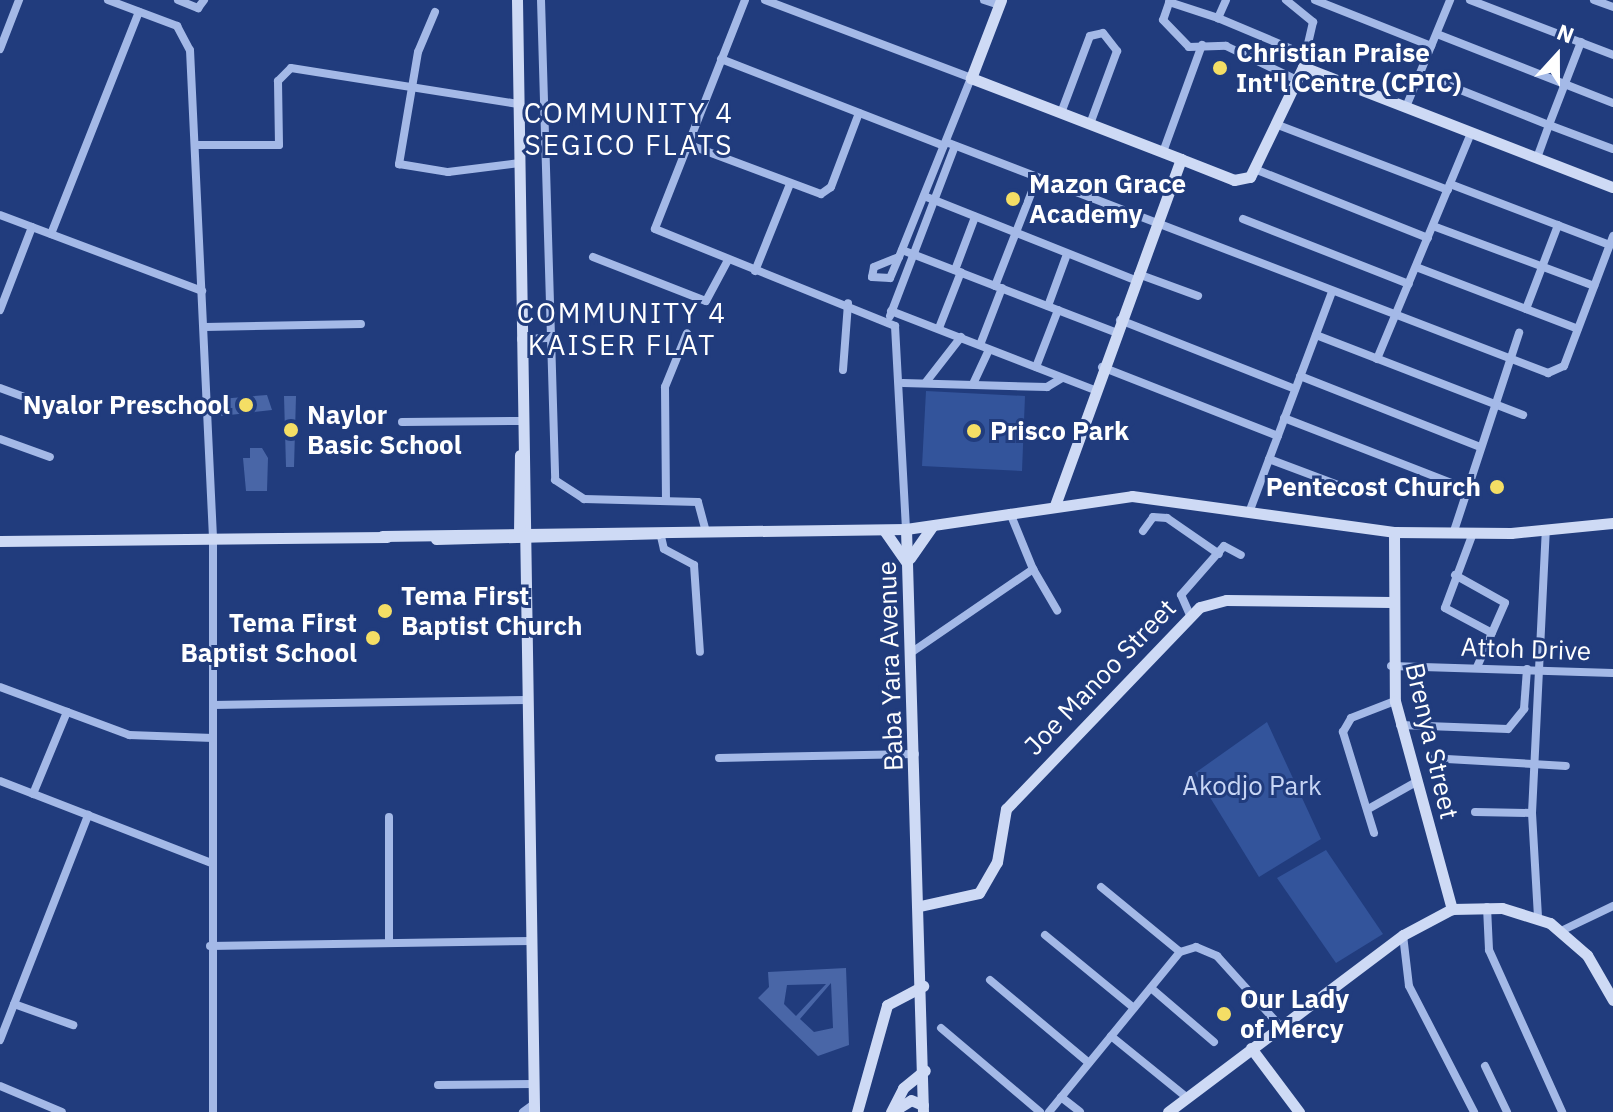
<!DOCTYPE html>
<style>
body{margin:0}
#map{position:relative;width:1613px;height:1112px;overflow:hidden;background:#213c7d;font-family:"IBM Plex Sans",sans-serif}
div>[style]{position:absolute}
[style*='--x']{left:calc(var(--x)*1px);top:calc(var(--y)*1px);width:calc(var(--w)*1px);rotate:calc(var(--a)*1deg)}
.green>*{inset:0;background:#33549b}
.building>*{inset:0;background:#4966a7}
.street>*{height:8px;margin:-4px;padding:0 4px;transform-origin:4px;border-radius:4px;background:#a4b9e7}
.secondary>*{height:11px;margin:-5.5px;padding:0 5.5px;transform-origin:5.5px;border-radius:5.5px;background:#cedaf5}
.dots>*{width:22px;height:22px;translate:-50% -50%;box-sizing:border-box;border:4px solid #213c7d;border-radius:50%}
span{translate:-50% -50%;white-space:nowrap;text-align:center;line-height:1.15;-webkit-text-stroke:6px #213c7d;paint-order:stroke}
.poi-label{font-size:26px;color:#fff;font-weight:700}
.left{translate:0 -50%;text-align:left}
.right{translate:-100% -50%;text-align:right}
.street-label{font-size:26px;color:#fff}
.park-label{font-size:26px;color:#c8d6f5}
.neighbourhood-label{font-size:28px;color:#fff;letter-spacing:2px}
.north{position:absolute;left:1517px;top:16px;width:80px;height:80px;-webkit-text-stroke:6px #213c7d;paint-order:stroke;rotate:21deg;font-size:22px;font-weight:700;line-height:32px;text-align:center;color:#fff}
.north::after{content:'';display:block;margin:auto;width:28px;height:36px;background:#fff;clip-path:polygon(50% 0,100% 100%,50% 72%,0 100%)}
</style>
<div id="map">
<div class="green">
<div style="clip-path:polygon(926px 391px,1025px 396px,1022px 471px,922px 466px)"></div>
<div style="clip-path:polygon(1267px 722px,1321px 839px,1259px 877px,1195px 773px)"></div>
<div style="clip-path:polygon(1326px 850px,1383px 934px,1336px 963px,1277px 878px)"></div>
</div>
<div class="building">
<div style="clip-path:polygon(267px 395px,272px 410px,221px 416px,220px 399px)"></div>
<div style="clip-path:polygon(284px 396px,296px 396px,294px 467px,286px 467px)"></div>
<div style="clip-path:polygon(250px 448px,262px 448px,268px 458px,267px 491px,246px 491px,243px 458px,250px 458px)"></div>
<div style="clip-path:polygon(evenodd,846px 968px,849px 1045px,818px 1056px,758px 998px,769px 987px,768px 972px,846px 968px,831px 983px,833px 1028px,814px 1032px,800px 1019px,831px 983px,846px 968px,826px 984px,796px 1016px,784px 1004px,787px 985px,826px 984px)"></div>
</div>
<div class="street">
<div style="--x:108;--y:0;--w:74;--a:20.6"></div>
<div style="--x:177;--y:26;--w:27;--a:62"></div>
<div style="--x:190;--y:50;--w:492;--a:87.3"></div>
<div style="--x:213;--y:541;--w:571;--a:90"></div>
<div style="--x:178;--y:0;--w:22;--a:22"></div>
<div style="--x:198;--y:8;--w:10;--a:-53"></div>
<div style="--x:541;--y:0;--w:480;--a:88.3"></div>
<div style="--x:555;--y:480;--w:35;--a:33"></div>
<div style="--x:584;--y:499;--w:114;--a:1.5"></div>
<div style="--x:698;--y:502;--w:31;--a:75"></div>
<div style="--x:745;--y:0;--w:246;--a:111.5"></div>
<div style="--x:655;--y:229;--w:259;--a:22"></div>
<div style="--x:895;--y:326;--w:203;--a:86.9"></div>
<div style="--x:765;--y:0;--w:220;--a:20.7"></div>
<div style="--x:971;--y:78;--w:193;--a:111.9"></div>
<div style="--x:899;--y:257;--w:23;--a:113"></div>
<div style="--x:890;--y:278;--w:18;--a:-177"></div>
<div style="--x:872;--y:277;--w:10;--a:-79"></div>
<div style="--x:874;--y:267;--w:27;--a:-22"></div>
<div style="--x:984;--y:0;--w:16;--a:18"></div>
<div style="--x:1170;--y:0;--w:21;--a:109"></div>
<div style="--x:1163;--y:20;--w:37;--a:46"></div>
<div style="--x:1189;--y:47;--w:37;--a:-2"></div>
<div style="--x:1226;--y:46;--w:79;--a:25.6"></div>
<div style="--x:1226;--y:0;--w:20;--a:114"></div>
<div style="--x:1218;--y:18;--w:95;--a:22.8"></div>
<div style="--x:1286;--y:0;--w:35;--a:39"></div>
<div style="--x:1313;--y:22;--w:37;--a:103"></div>
<div style="--x:1315;--y:0;--w:125;--a:21.6"></div>
<div style="--x:1470;--y:0;--w:153;--a:21"></div>
<div style="--x:1594;--y:0;--w:20;--a:20"></div>
<div style="--x:1169;--y:2;--w:52;--a:18.1"></div>
<div style="--x:435;--y:12;--w:43;--a:113"></div>
<div style="--x:418;--y:52;--w:114;--a:99.6"></div>
<div style="--x:399;--y:164;--w:50;--a:9.3"></div>
<div style="--x:448;--y:172;--w:72;--a:-7.2"></div>
<div style="--x:1437;--y:34;--w:189;--a:21.4"></div>
<div style="--x:1581;--y:42;--w:89;--a:111.1"></div>
<div style="--x:1549;--y:125;--w:68;--a:20.6"></div>
<div style="--x:0;--y:49;--w:53;--a:-68.8"></div>
<div style="--x:721;--y:59;--w:239;--a:21.3"></div>
<div style="--x:1420;--y:74;--w:139;--a:21.6"></div>
<div style="--x:1549;--y:125;--w:35;--a:110"></div>
<div style="--x:1406;--y:107;--w:116;--a:-67.6"></div>
<div style="--x:1061;--y:113;--w:82;--a:-69.4"></div>
<div style="--x:1090;--y:36;--w:13;--a:-13"></div>
<div style="--x:1103;--y:33;--w:23;--a:52"></div>
<div style="--x:1117;--y:51;--w:78;--a:110.3"></div>
<div style="--x:1278;--y:125;--w:182;--a:20.9"></div>
<div style="--x:946;--y:142;--w:645;--a:20.99"></div>
<div style="--x:1548;--y:373;--w:17;--a:-24"></div>
<div style="--x:1564;--y:366;--w:139;--a:-69.3"></div>
<div style="--x:687;--y:144;--w:143;--a:20.5"></div>
<div style="--x:821;--y:194;--w:12;--a:-35"></div>
<div style="--x:831;--y:187;--w:79;--a:-69.3"></div>
<div style="--x:198;--y:145;--w:81;--a:0"></div>
<div style="--x:279;--y:145;--w:64;--a:-90.9"></div>
<div style="--x:278;--y:81;--w:18;--a:-45"></div>
<div style="--x:291;--y:68;--w:230;--a:9"></div>
<div style="--x:1163;--y:152;--w:114;--a:-70"></div>
<div style="--x:1257;--y:170;--w:184;--a:21.7"></div>
<div style="--x:1450;--y:184;--w:171;--a:20.9"></div>
<div style="--x:924;--y:196;--w:227;--a:21.7"></div>
<div style="--x:0;--y:215;--w:216;--a:20.6"></div>
<div style="--x:1243;--y:219;--w:178;--a:21.4"></div>
<div style="--x:1433;--y:226;--w:172;--a:20.4"></div>
<div style="--x:51;--y:234;--w:239;--a:-68.4"></div>
<div style="--x:902;--y:250;--w:228;--a:21.1"></div>
<div style="--x:593;--y:257;--w:121;--a:21.3"></div>
<div style="--x:706;--y:301;--w:47;--a:-61.8"></div>
<div style="--x:1416;--y:267;--w:173;--a:20.9"></div>
<div style="--x:955;--y:270;--w:57;--a:-69.3"></div>
<div style="--x:755;--y:271;--w:94;--a:-68.1"></div>
<div style="--x:1138;--y:274;--w:64;--a:20.1"></div>
<div style="--x:995;--y:286;--w:116;--a:-68.7"></div>
<div style="--x:1048;--y:306;--w:55;--a:-69.9"></div>
<div style="--x:1526;--y:309;--w:90;--a:-69.1"></div>
<div style="--x:0;--y:310;--w:89;--a:-68.9"></div>
<div style="--x:891;--y:311;--w:216;--a:21.2"></div>
<div style="--x:890;--y:316;--w:182;--a:-69.1"></div>
<div style="--x:1120;--y:320;--w:188;--a:21.5"></div>
<div style="--x:205;--y:327;--w:156;--a:-1.1"></div>
<div style="--x:939;--y:328;--w:60;--a:-68.6"></div>
<div style="--x:1316;--y:335;--w:222;--a:21.1"></div>
<div style="--x:521;--y:339;--w:26;--a:-2"></div>
<div style="--x:980;--y:345;--w:61;--a:-68.9"></div>
<div style="--x:1377;--y:359;--w:245;--a:-67.4"></div>
<div style="--x:1036;--y:367;--w:61;--a:-68.9"></div>
<div style="--x:1102;--y:367;--w:189;--a:21.4"></div>
<div style="--x:843;--y:370;--w:67;--a:-85.7"></div>
<div style="--x:1300;--y:376;--w:193;--a:21.5"></div>
<div style="--x:926;--y:382;--w:57;--a:-52.1"></div>
<div style="--x:903;--y:383;--w:144;--a:1.6"></div>
<div style="--x:1047;--y:387;--w:17;--a:-31"></div>
<div style="--x:973;--y:384;--w:38;--a:-65"></div>
<div style="--x:0;--y:388;--w:58;--a:20.3"></div>
<div style="--x:1284;--y:418;--w:196;--a:21.2"></div>
<div style="--x:402;--y:422;--w:118;--a:-0.5"></div>
<div style="--x:0;--y:439;--w:53;--a:19.8"></div>
<div style="--x:1269;--y:459;--w:91;--a:20.6"></div>
<div style="--x:666;--y:501;--w:114;--a:-90.5"></div>
<div style="--x:665;--y:387;--w:58;--a:-67.8"></div>
<div style="--x:1250;--y:510;--w:233;--a:-69.4"></div>
<div style="--x:1010;--y:513;--w:61;--a:67.7"></div>
<div style="--x:1143;--y:531;--w:17;--a:-54"></div>
<div style="--x:1153;--y:517;--w:14;--a:4"></div>
<div style="--x:1167;--y:518;--w:63;--a:34.7"></div>
<div style="--x:660;--y:532;--w:17;--a:77"></div>
<div style="--x:664;--y:549;--w:34;--a:28"></div>
<div style="--x:694;--y:565;--w:87;--a:86.1"></div>
<div style="--x:1473;--y:533;--w:80;--a:110.5"></div>
<div style="--x:1445;--y:608;--w:53;--a:28"></div>
<div style="--x:1453;--y:534;--w:212;--a:-71.8"></div>
<div style="--x:1455;--y:575;--w:57;--a:29.2"></div>
<div style="--x:1505;--y:603;--w:70;--a:113.6"></div>
<div style="--x:1190;--y:615;--w:22;--a:-114"></div>
<div style="--x:1181;--y:595;--w:65;--a:-48.7"></div>
<div style="--x:1224;--y:546;--w:19;--a:28"></div>
<div style="--x:912;--y:652;--w:147;--a:-34.4"></div>
<div style="--x:1033;--y:569;--w:48;--a:59.7"></div>
<div style="--x:1391;--y:666;--w:222;--a:1.8"></div>
<div style="--x:0;--y:687;--w:138;--a:20.4"></div>
<div style="--x:129;--y:735;--w:84;--a:2"></div>
<div style="--x:213;--y:705;--w:314;--a:-0.9"></div>
<div style="--x:1400;--y:725;--w:108;--a:2.1"></div>
<div style="--x:1508;--y:729;--w:26;--a:-51"></div>
<div style="--x:1524;--y:709;--w:40;--a:-85.7"></div>
<div style="--x:719;--y:758;--w:196;--a:-1.2"></div>
<div style="--x:1429;--y:758;--w:137;--a:3.3"></div>
<div style="--x:0;--y:781;--w:226;--a:21.2"></div>
<div style="--x:33;--y:794;--w:89;--a:-67.5"></div>
<div style="--x:1370;--y:808;--w:53;--a:-29.5"></div>
<div style="--x:1475;--y:812;--w:57;--a:1"></div>
<div style="--x:1374;--y:833;--w:106;--a:-107.1"></div>
<div style="--x:1343;--y:732;--w:16;--a:-60"></div>
<div style="--x:1351;--y:718;--w:47;--a:-21.1"></div>
<div style="--x:1101;--y:887;--w:102;--a:39.4"></div>
<div style="--x:1487;--y:907;--w:43;--a:87.3"></div>
<div style="--x:1489;--y:950;--w:178;--a:65.7"></div>
<div style="--x:1538;--y:917;--w:104;--a:-93.3"></div>
<div style="--x:1532;--y:813;--w:282;--a:-87.2"></div>
<div style="--x:1561;--y:931;--w:58;--a:-25.7"></div>
<div style="--x:1045;--y:935;--w:115;--a:39.4"></div>
<div style="--x:1403;--y:935;--w:51;--a:83.3"></div>
<div style="--x:1409;--y:986;--w:142;--a:62.7"></div>
<div style="--x:389;--y:943;--w:126;--a:-90"></div>
<div style="--x:210;--y:946;--w:322;--a:-0.9"></div>
<div style="--x:990;--y:980;--w:129;--a:40"></div>
<div style="--x:1151;--y:988;--w:83;--a:40.6"></div>
<div style="--x:14;--y:1004;--w:63;--a:19.6"></div>
<div style="--x:941;--y:1028;--w:130;--a:40.3"></div>
<div style="--x:1111;--y:1036;--w:95;--a:39"></div>
<div style="--x:0;--y:1040;--w:242;--a:-68.6"></div>
<div style="--x:1485;--y:1066;--w:51;--a:64.4"></div>
<div style="--x:438;--y:1085;--w:95;--a:-0.6"></div>
<div style="--x:0;--y:1086;--w:67;--a:22.8"></div>
<div style="--x:1061;--y:1097;--w:24;--a:38"></div>
<div style="--x:523;--y:1112;--w:14;--a:-36"></div>
<div style="--x:1049;--y:1112;--w:207;--a:-50.7"></div>
<div style="--x:1180;--y:952;--w:17;--a:-17"></div>
<div style="--x:1196;--y:947;--w:23;--a:23"></div>
<div style="--x:1217;--y:956;--w:94;--a:48"></div>
</div>
<div class="secondary">
<div style="--x:517;--y:0;--w:1112;--a:89.12"></div>
<div style="--x:1001;--y:0;--w:84;--a:111"></div>
<div style="--x:971;--y:78;--w:225;--a:21.1"></div>
<div style="--x:1181;--y:159;--w:368;--a:110"></div>
<div style="--x:1181;--y:159;--w:57;--a:21.6"></div>
<div style="--x:1234;--y:180;--w:16;--a:-11"></div>
<div style="--x:1250;--y:177;--w:122;--a:-64.3"></div>
<div style="--x:1303;--y:67;--w:332;--a:21.2"></div>
<div style="--x:906;--y:529;--w:583;--a:88.33"></div>
<div style="--x:884;--y:530;--w:40;--a:55.1"></div>
<div style="--x:1394;--y:532;--w:169;--a:89.7"></div>
<div style="--x:1395;--y:701;--w:216;--a:74.7"></div>
<div style="--x:519;--y:534;--w:79;--a:-89.3"></div>
<div style="--x:382;--y:536;--w:524;--a:-0.77"></div>
<div style="--x:906;--y:529;--w:228;--a:-8.3"></div>
<div style="--x:1132;--y:496;--w:264;--a:7.8"></div>
<div style="--x:1394;--y:532;--w:117;--a:0.5"></div>
<div style="--x:1511;--y:533;--w:102;--a:-5.6"></div>
<div style="--x:436;--y:539;--w:222;--a:-1.5"></div>
<div style="--x:0;--y:541;--w:387;--a:-0.6"></div>
<div style="--x:910;--y:558;--w:38;--a:-55"></div>
<div style="--x:920;--y:906;--w:60;--a:-12.4"></div>
<div style="--x:979;--y:893;--w:36;--a:-60"></div>
<div style="--x:997;--y:862;--w:54;--a:-80.4"></div>
<div style="--x:1006;--y:809;--w:280;--a:-46.2"></div>
<div style="--x:1200;--y:607;--w:27;--a:-15"></div>
<div style="--x:1226;--y:600;--w:165;--a:0.7"></div>
<div style="--x:1251;--y:1048;--w:80;--a:53.1"></div>
<div style="--x:857;--y:1112;--w:111;--a:-74.3"></div>
<div style="--x:887;--y:1005;--w:41;--a:-27.8"></div>
<div style="--x:891;--y:1112;--w:27;--a:-63"></div>
<div style="--x:903;--y:1088;--w:28;--a:-39"></div>
<div style="--x:892;--y:1112;--w:22;--a:-32"></div>
<div style="--x:911;--y:1100;--w:13;--a:23"></div>
<div style="--x:1168;--y:1112;--w:294;--a:-37"></div>
<div style="--x:1403;--y:935;--w:55;--a:-28"></div>
<div style="--x:1452;--y:909;--w:50;--a:-1.1"></div>
<div style="--x:1502;--y:908;--w:50;--a:17.4"></div>
<div style="--x:1550;--y:923;--w:49;--a:40.9"></div>
<div style="--x:1587;--y:955;--w:52;--a:60"></div>
</div>
<div class="dots">
<div style="left:1220px;top:68px;background:#f4de65"></div>
<div style="left:1013px;top:199px;background:#f4de65"></div>
<div style="left:246px;top:405px;background:#f4de65"></div>
<div style="left:291px;top:430px;background:#f4de65"></div>
<div style="left:974px;top:431px;background:#f4de65"></div>
<div style="left:1497px;top:487px;background:#f4de65"></div>
<div style="left:385px;top:611px;background:#f4de65"></div>
<div style="left:373px;top:638px;background:#f4de65"></div>
<div style="left:1224px;top:1014px;background:#f4de65"></div>
</div>
<div class="poi-label">
<span class="left" style="left:1236px;top:68px">Christian Praise<br>Int'l Centre (CPIC)</span>
<span class="left" style="left:1029px;top:199px">Mazon Grace<br>Academy</span>
<span class="right" style="left:230px;top:405px">Nyalor Preschool</span>
<span class="left" style="left:307px;top:430px">Naylor<br>Basic School</span>
<span class="left" style="left:990px;top:431px">Prisco Park</span>
<span class="right" style="left:1481px;top:487px">Pentecost Church</span>
<span class="left" style="left:401px;top:611px">Tema First<br>Baptist Church</span>
<span class="right" style="left:357px;top:638px">Tema First<br>Baptist School</span>
<span class="left" style="left:1240px;top:1014px">Our Lady<br>of Mercy</span>
</div>
<div class="street-label">
<span style="left:1526px;top:649px;rotate:2deg">Attoh Drive</span>
<span style="left:890px;top:666px;rotate:-92deg">Baba Yara Avenue</span>
<span style="left:1100px;top:677px;rotate:-46deg">Joe Manoo Street</span>
<span style="left:1432px;top:741px;rotate:77deg">Brenya Street</span>
</div>
<div class="park-label">
<span style="left:1252px;top:786px">Akodjo Park</span>
</div>
<div class="neighbourhood-label">
<span style="left:629px;top:129px">COMMUNITY 4<br>SEGICO FLATS</span>
<span style="left:622px;top:329px">COMMUNITY 4<br>KAISER FLAT</span>
</div>
<div class="north">N</div>
</div>
